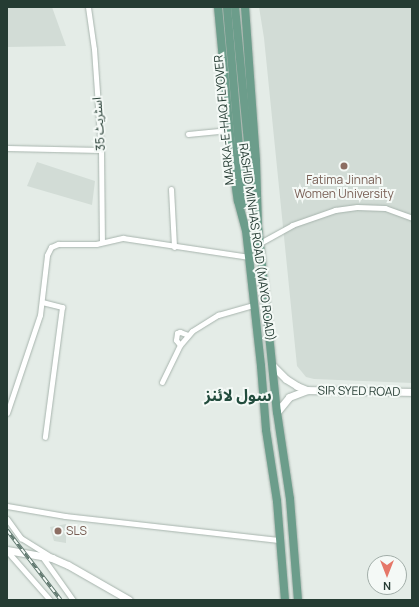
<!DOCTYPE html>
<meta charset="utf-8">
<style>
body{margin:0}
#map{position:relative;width:419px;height:607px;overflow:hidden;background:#e4ece7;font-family:Manrope,"Noto Sans Arabic",sans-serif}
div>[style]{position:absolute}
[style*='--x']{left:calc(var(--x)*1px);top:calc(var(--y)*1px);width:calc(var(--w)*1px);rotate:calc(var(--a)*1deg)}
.built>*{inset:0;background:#d2dcd6}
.roads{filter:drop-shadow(0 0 1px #a7b4ad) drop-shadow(0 0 1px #a7b4ad)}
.street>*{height:5px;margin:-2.5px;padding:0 2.5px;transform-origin:2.5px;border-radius:2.5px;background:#fff}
.secondary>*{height:7px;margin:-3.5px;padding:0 3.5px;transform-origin:3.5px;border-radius:3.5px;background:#fff}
.primary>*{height:8px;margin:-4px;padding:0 4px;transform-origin:4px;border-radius:4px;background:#6c9d8b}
.rail>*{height:3.5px;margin-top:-1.75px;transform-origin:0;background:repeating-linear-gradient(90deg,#f4f9f6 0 6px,#5f776e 0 12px);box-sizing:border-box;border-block:1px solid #5f776e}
.dots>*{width:11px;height:11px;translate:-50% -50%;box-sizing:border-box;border:2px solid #f4f9f6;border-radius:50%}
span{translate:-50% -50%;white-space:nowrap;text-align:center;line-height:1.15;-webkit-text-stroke:4px #f4f9f6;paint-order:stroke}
.street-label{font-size:12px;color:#253c33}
.education-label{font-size:12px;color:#785e54}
.left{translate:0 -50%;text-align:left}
.district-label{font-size:16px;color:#224c3d;font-weight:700}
.frame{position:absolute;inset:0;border:8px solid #253c33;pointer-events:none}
.north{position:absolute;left:367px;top:555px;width:40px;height:40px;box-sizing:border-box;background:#f4f9f6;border:1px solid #a1ada8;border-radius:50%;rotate:180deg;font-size:11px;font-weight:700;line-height:16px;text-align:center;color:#253c33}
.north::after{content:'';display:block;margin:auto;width:14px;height:18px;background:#e57768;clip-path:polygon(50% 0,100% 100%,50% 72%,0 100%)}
</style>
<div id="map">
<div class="built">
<div style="clip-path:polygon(7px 7px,52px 7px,66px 46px,7px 47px)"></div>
<div style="clip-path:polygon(259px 7px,412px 7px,412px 383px,314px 379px,306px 377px,297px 366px,264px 38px)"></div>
<div style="clip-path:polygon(37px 162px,95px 181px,92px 205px,27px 186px)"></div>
<div style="clip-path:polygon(66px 524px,66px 543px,54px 541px,50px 527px)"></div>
</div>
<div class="roads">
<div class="street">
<div style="--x:88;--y:7;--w:42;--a:81.9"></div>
<div style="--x:94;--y:49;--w:101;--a:86"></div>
<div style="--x:101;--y:150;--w:92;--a:89.4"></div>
<div style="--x:188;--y:134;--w:41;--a:-5.6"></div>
<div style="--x:7;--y:148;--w:94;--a:1.2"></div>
<div style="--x:171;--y:189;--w:58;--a:87"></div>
<div style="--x:260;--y:243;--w:37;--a:-29"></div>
<div style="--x:292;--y:225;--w:46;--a:-19.2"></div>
<div style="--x:335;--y:210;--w:22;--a:-8"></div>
<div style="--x:357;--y:207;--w:28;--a:2"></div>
<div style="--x:385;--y:208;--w:29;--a:20"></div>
<div style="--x:42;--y:302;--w:21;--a:14"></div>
<div style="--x:62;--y:307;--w:131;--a:97.5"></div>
<div style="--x:188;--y:335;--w:9;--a:-159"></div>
<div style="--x:180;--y:332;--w:3;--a:162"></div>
<div style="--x:177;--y:333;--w:7;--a:98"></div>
<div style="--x:176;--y:340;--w:6;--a:51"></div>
<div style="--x:180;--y:345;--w:18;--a:-49"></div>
<div style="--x:192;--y:331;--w:31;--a:-32"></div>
<div style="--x:218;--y:315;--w:37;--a:-16"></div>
<div style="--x:162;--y:382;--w:41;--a:-64.1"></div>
<div style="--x:7;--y:413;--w:103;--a:-71.4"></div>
<div style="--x:40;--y:315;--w:60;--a:-83.3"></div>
<div style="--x:47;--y:255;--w:9;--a:-63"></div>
<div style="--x:51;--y:247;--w:8;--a:-23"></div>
<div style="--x:58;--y:244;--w:38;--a:0"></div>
<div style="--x:96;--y:244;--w:28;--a:-13"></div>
<div style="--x:123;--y:238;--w:126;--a:8.6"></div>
<div style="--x:7;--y:506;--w:59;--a:9.8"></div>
<div style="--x:65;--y:516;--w:215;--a:6.4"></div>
<div style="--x:7;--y:519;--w:24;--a:54"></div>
<div style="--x:21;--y:538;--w:36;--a:32"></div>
<div style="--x:7;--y:551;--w:65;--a:48.7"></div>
<div style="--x:41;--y:555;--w:55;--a:54.6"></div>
</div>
<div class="secondary">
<div style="--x:273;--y:366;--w:18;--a:45"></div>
<div style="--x:286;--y:379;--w:13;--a:32"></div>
<div style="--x:297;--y:386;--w:11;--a:22"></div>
<div style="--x:277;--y:412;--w:19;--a:-51"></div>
<div style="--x:289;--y:397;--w:19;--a:-21"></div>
<div style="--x:307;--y:390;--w:105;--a:1.1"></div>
<div style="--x:7;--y:550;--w:46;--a:10.1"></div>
<div style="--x:52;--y:558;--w:17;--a:24"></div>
<div style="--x:68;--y:565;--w:70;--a:29.8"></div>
</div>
<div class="primary">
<div style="--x:218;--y:7;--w:161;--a:84.6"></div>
<div style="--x:233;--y:167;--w:34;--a:82"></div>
<div style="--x:238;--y:201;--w:30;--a:75"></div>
<div style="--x:246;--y:230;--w:137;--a:83.7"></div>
<div style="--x:261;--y:366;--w:64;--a:85.5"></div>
<div style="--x:266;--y:430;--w:72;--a:81.2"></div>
<div style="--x:277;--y:501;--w:99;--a:85.4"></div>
<div style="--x:227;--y:7;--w:198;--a:85.1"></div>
<div style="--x:235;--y:7;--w:187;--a:84.5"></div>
<div style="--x:245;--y:7;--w:155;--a:85.9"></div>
<div style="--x:256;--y:162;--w:64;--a:88.2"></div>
<div style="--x:258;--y:226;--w:187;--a:84.2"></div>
<div style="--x:277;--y:412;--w:88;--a:81.5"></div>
<div style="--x:290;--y:499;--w:101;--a:85.5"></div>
</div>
</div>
<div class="rail">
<div style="--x:7;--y:530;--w:88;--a:52.4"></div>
</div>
<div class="dots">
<div style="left:344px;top:166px;background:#8d6e63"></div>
<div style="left:58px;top:531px;background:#8d6e63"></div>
</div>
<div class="street-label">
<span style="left:224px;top:120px;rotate:-95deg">MARKA-E-HAQ FLYOVER</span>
<span style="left:99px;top:124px;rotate:-94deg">اسٹریٹ 35</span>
<span style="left:257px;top:242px;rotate:82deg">RASHID MINHAS ROAD (MAYO ROAD)</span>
<span style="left:359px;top:391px;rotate:1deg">SIR SYED ROAD</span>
</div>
<div class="education-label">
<span style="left:344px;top:187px">Fatima Jinnah<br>Women University</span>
<span class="left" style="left:66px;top:531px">SLS</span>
</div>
<div class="district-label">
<span style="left:238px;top:395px">سول لائنز</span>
</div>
<div class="frame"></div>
<div class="north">N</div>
</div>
